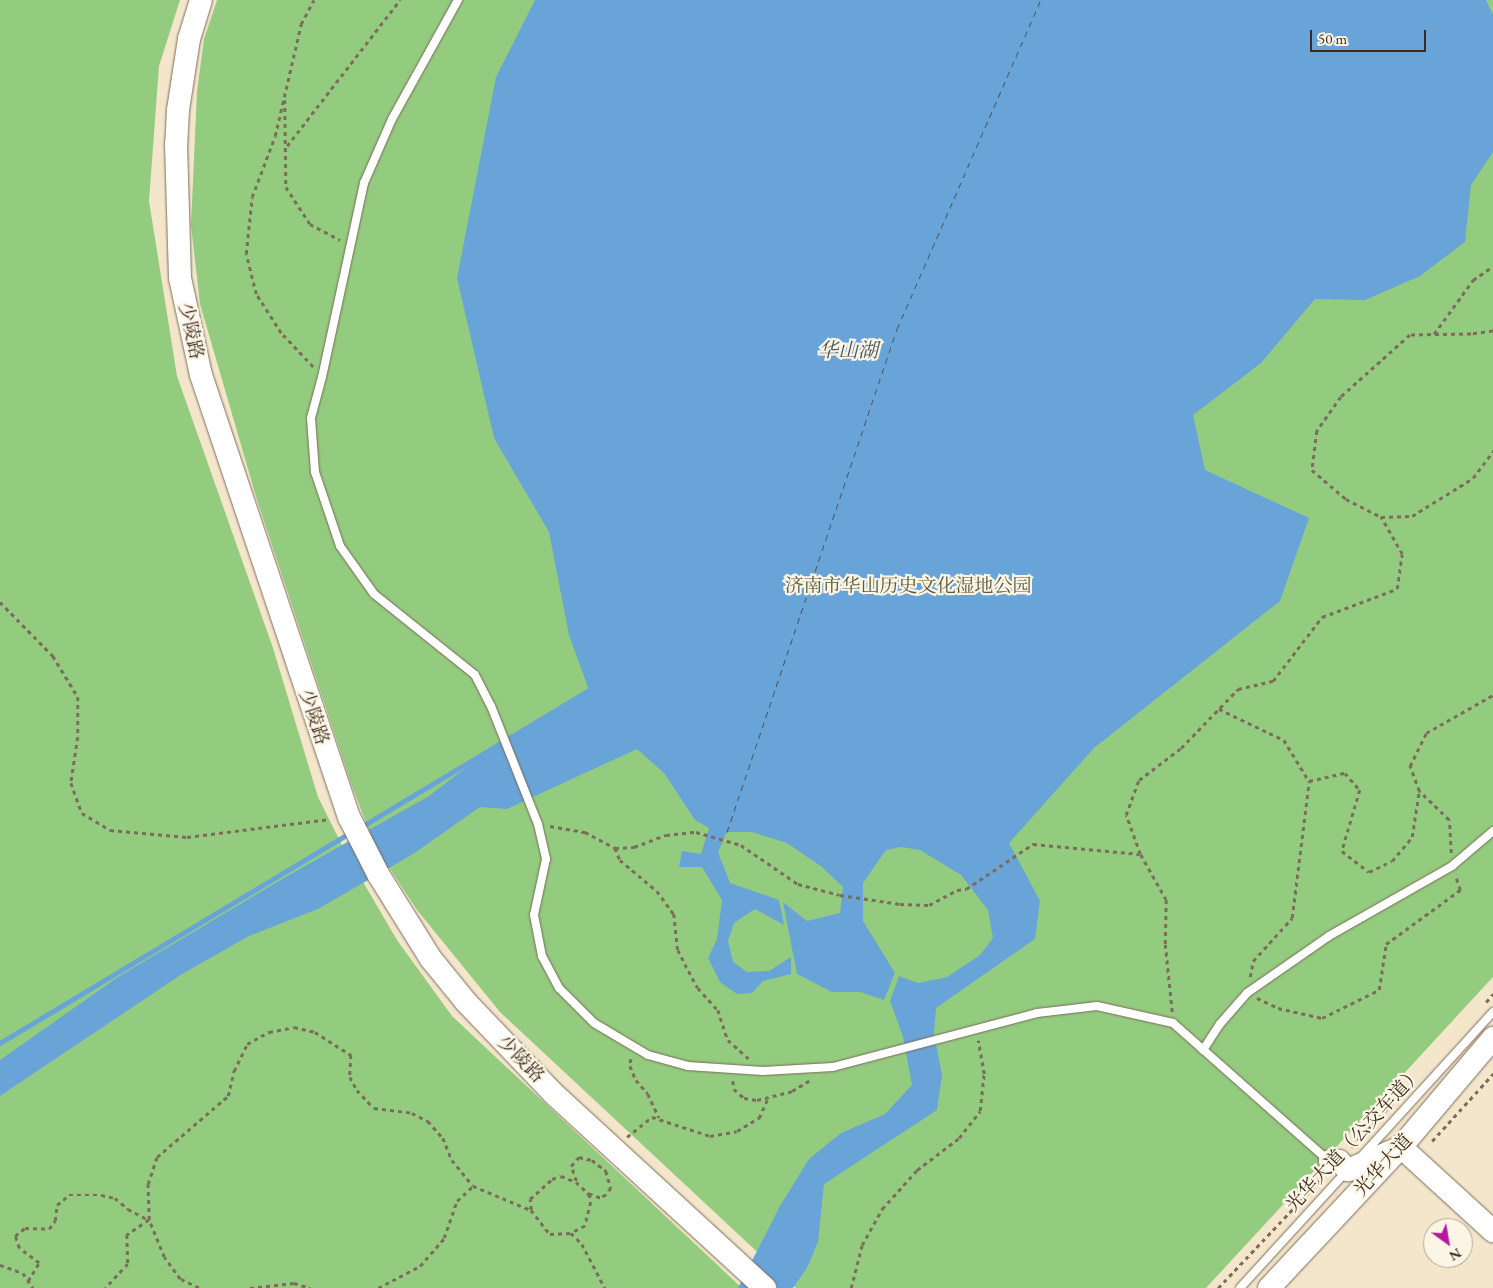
<!DOCTYPE html>
<meta charset="utf-8">
<style>
body{margin:0}
#map{position:relative;width:1493px;height:1288px;overflow:hidden;background:#f4e6cb;font-family:"EB Garamond","Noto Serif SC",serif}
div>[style]{position:absolute}
[style*='--x']{left:calc(var(--x)*1px);top:calc(var(--y)*1px);width:calc(var(--w)*1px);rotate:calc(var(--a)*1deg)}
.green>*{inset:0;background:#94cc7f}
.water>*{inset:0;background:#69a4d9}
.stream>*{height:4.5px;margin:-2.25px;padding:0 2.25px;transform-origin:2.25px;border-radius:2.25px;background:#69a4d9}
.ferry>*{height:1px;margin-top:-0.5px;transform-origin:0;background:repeating-linear-gradient(90deg,#4b555f 0 6px,transparent 0 11px)}
.path>*{height:2.5px;margin-top:-1.25px;transform-origin:0;background:repeating-linear-gradient(90deg,#7c6c5b 0 4px,transparent 0 8px)}
.roads{filter:drop-shadow(0 0 1px #7c6c5b) drop-shadow(0 0 1px #7c6c5b)}
.lane>*{height:8px;margin:-4px;padding:0 4px;transform-origin:4px;border-radius:4px;background:#fff}
.secondary>*{height:22px;margin:-11px;padding:0 11px;transform-origin:11px;border-radius:11px;background:#fff}
span{translate:-50% -50%;white-space:nowrap;text-align:center;line-height:1.15;-webkit-text-stroke:4.5px #fcf5e5;paint-order:stroke}
.street-label{font-size:19px;color:#3b2a1e}
.park-label{font-size:19px;color:#565b3b}
.water-label{font-size:20px;color:#4b555f;font-style:italic}
.north{position:absolute;left:1423px;top:1218px;width:50px;height:50px;box-sizing:border-box;background:#fcf5e5;border:1px solid #afa495;border-radius:50%;rotate:148deg;font-size:14px;font-weight:700;line-height:20px;text-align:center;color:#3b2a1e}
.north::after{content:'';display:block;margin:auto;width:18px;height:22px;background:#b5179e;clip-path:polygon(50% 0,100% 100%,50% 72%,0 100%)}
.scale{position:absolute;left:1310px;top:30px;width:116px;height:22px;box-sizing:border-box;border:2px solid #3b2a1e;border-top:0;padding-left:6px;font-size:15px;line-height:18px;white-space:nowrap;color:#3b2a1e;-webkit-text-stroke:4px #fcf5e5;paint-order:stroke}
</style>
<div id="map">
<div class="green">
<div style="clip-path:polygon(0 0,180px 0,159px 66px,149px 201px,177px 376px,273px 648px,318px 797px,345px 851px,397px 940px,452px 1016px,742px 1288px,0 1288px)"></div>
<div style="clip-path:polygon(217px 0,1493px 0,1493px 977px,1206px 1288px,796px 1288px,500px 1012px,417px 910px,375px 846px,351px 783px,257px 500px,200px 304px,191px 225px,197px 91px,204px 39px)"></div>
</div>
<div class="water">
<div style="clip-path:polygon(535px 0,1486px 0,1493px 15px,1493px 152px,1471px 185px,1465px 242px,1420px 276px,1365px 300px,1315px 299px,1261px 363px,1193px 415px,1205px 470px,1309px 518px,1280px 601px,1094px 748px,1009px 843px,1040px 901px,1035px 939px,936px 1008px,934px 1034px,942px 1075px,937px 1110px,824px 1184px,818px 1242px,807px 1268px,793px 1288px,738px 1288px,780px 1206px,809px 1159px,841px 1133px,885px 1114px,912px 1085px,903px 1037px,890px 1001px,899px 976px,918px 983px,947px 977px,980px 955px,993px 938px,988px 910px,961px 875px,920px 850px,901px 847px,886px 850px,863px 883px,863px 921px,895px 973px,884px 1000px,860px 992px,832px 992px,797px 974px,783px 902px,807px 921px,840px 913px,843px 887px,822px 867px,787px 843px,752px 832px,727px 832px,718px 852px,730px 883px,779px 900px,784px 925px,755px 909px,734px 923px,728px 941px,733px 962px,747px 972px,769px 971px,791px 957px,791px 974px,763px 981px,752px 993px,737px 994px,720px 982px,708px 958px,717px 939px,722px 900px,702px 867px,679px 867px,682px 851px,701px 854px,709px 828px,695px 820px,664px 773px,637px 749px,507px 809px,480px 807px,413px 854px,318px 909px,249px 936px,182px 974px,0 1096px,0 1060px,118px 977px,282px 879px,429px 796px,490px 749px,589px 690px,569px 635px,549px 532px,494px 438px,457px 278px,496px 77px)"></div>
</div>
<div class="stream">
<div style="--x:361;--y:827;--w:266;--a:-31"></div>
<div style="--x:0;--y:1043;--w:408;--a:-31"></div>
</div>
<div class="ferry">
<div style="--x:727;--y:832;--w:531;--a:-71.33"></div>
<div style="--x:897;--y:329;--w:359;--a:-66.4"></div>
</div>
<div class="path">
<div style="--x:285;--y:100;--w:87;--a:89.3"></div>
<div style="--x:286;--y:187;--w:44;--a:57"></div>
<div style="--x:310;--y:224;--w:34;--a:28"></div>
<div style="--x:287;--y:146;--w:185;--a:-52.3"></div>
<div style="--x:1493;--y:331;--w:22;--a:172"></div>
<div style="--x:1471;--y:334;--w:61;--a:179.1"></div>
<div style="--x:1410;--y:335;--w:93;--a:138.1"></div>
<div style="--x:1341;--y:397;--w:42;--a:125.2"></div>
<div style="--x:1317;--y:431;--w:39;--a:97"></div>
<div style="--x:1312;--y:470;--w:45;--a:40.5"></div>
<div style="--x:1346;--y:499;--w:39;--a:27"></div>
<div style="--x:1381;--y:517;--w:31;--a:-2"></div>
<div style="--x:1412;--y:516;--w:72;--a:-31.9"></div>
<div style="--x:1473;--y:478;--w:34;--a:-53"></div>
<div style="--x:1434;--y:334;--w:67;--a:-54.2"></div>
<div style="--x:1473;--y:280;--w:24;--a:-35"></div>
<div style="--x:313;--y:367;--w:47;--a:-133.3"></div>
<div style="--x:281;--y:333;--w:46;--a:-122.7"></div>
<div style="--x:256;--y:294;--w:41;--a:-104"></div>
<div style="--x:246;--y:254;--w:57;--a:-84"></div>
<div style="--x:252;--y:197;--w:65;--a:-69.3"></div>
<div style="--x:275;--y:136;--w:115;--a:-76.9"></div>
<div style="--x:301;--y:24;--w:27;--a:-62"></div>
<div style="--x:0;--y:602;--w:76;--a:45.5"></div>
<div style="--x:53;--y:656;--w:48;--a:58.6"></div>
<div style="--x:78;--y:697;--w:40;--a:90"></div>
<div style="--x:78;--y:737;--w:47;--a:98.7"></div>
<div style="--x:71;--y:783;--w:32;--a:70"></div>
<div style="--x:82;--y:813;--w:33;--a:31"></div>
<div style="--x:110;--y:830;--w:77;--a:5.2"></div>
<div style="--x:187;--y:837;--w:144;--a:-7.2"></div>
<div style="--x:1219;--y:709;--w:72;--a:25.5"></div>
<div style="--x:1284;--y:740;--w:48;--a:58.6"></div>
<div style="--x:550;--y:826;--w:36;--a:10"></div>
<div style="--x:585;--y:832;--w:34;--a:28"></div>
<div style="--x:615;--y:848;--w:19;--a:-3"></div>
<div style="--x:634;--y:847;--w:34;--a:-21"></div>
<div style="--x:666;--y:835;--w:30;--a:-6"></div>
<div style="--x:696;--y:832;--w:47;--a:16.1"></div>
<div style="--x:741;--y:845;--w:69;--a:34.4"></div>
<div style="--x:798;--y:884;--w:43;--a:14.7"></div>
<div style="--x:840;--y:895;--w:61;--a:8.5"></div>
<div style="--x:900;--y:904;--w:29;--a:2"></div>
<div style="--x:929;--y:905;--w:32;--a:-28"></div>
<div style="--x:957;--y:890;--w:9;--a:-6"></div>
<div style="--x:966;--y:889;--w:81;--a:-33.9"></div>
<div style="--x:1033;--y:844;--w:107;--a:5.3"></div>
<div style="--x:615;--y:848;--w:13;--a:67"></div>
<div style="--x:620;--y:860;--w:48;--a:40"></div>
<div style="--x:657;--y:891;--w:29;--a:54"></div>
<div style="--x:674;--y:914;--w:36;--a:84"></div>
<div style="--x:678;--y:950;--w:16;--a:63"></div>
<div style="--x:685;--y:964;--w:27;--a:62"></div>
<div style="--x:698;--y:988;--w:30;--a:48"></div>
<div style="--x:718;--y:1010;--w:32;--a:72"></div>
<div style="--x:728;--y:1040;--w:28;--a:42"></div>
<div style="--x:1451;--y:853;--w:33;--a:-93"></div>
<div style="--x:1449;--y:820;--w:42;--a:-136"></div>
<div style="--x:1419;--y:791;--w:27;--a:-110"></div>
<div style="--x:1410;--y:766;--w:37;--a:-64"></div>
<div style="--x:1426;--y:733;--w:77;--a:-29.6"></div>
<div style="--x:1250;--y:977;--w:16;--a:-79"></div>
<div style="--x:1253;--y:961;--w:58;--a:-47.8"></div>
<div style="--x:1292;--y:918;--w:138;--a:-82.9"></div>
<div style="--x:1309;--y:781;--w:37;--a:-13"></div>
<div style="--x:1345;--y:773;--w:23;--a:49"></div>
<div style="--x:1360;--y:790;--w:64;--a:106.4"></div>
<div style="--x:1342;--y:851;--w:34;--a:38"></div>
<div style="--x:1369;--y:872;--w:25;--a:-26"></div>
<div style="--x:1392;--y:861;--w:31;--a:-50"></div>
<div style="--x:1412;--y:837;--w:47;--a:-81.3"></div>
<div style="--x:1257;--y:998;--w:23;--a:25"></div>
<div style="--x:1278;--y:1008;--w:45;--a:12.8"></div>
<div style="--x:1322;--y:1018;--w:64;--a:-26.2"></div>
<div style="--x:1379;--y:990;--w:47;--a:-81.3"></div>
<div style="--x:1386;--y:944;--w:92;--a:-36.1"></div>
<div style="--x:1460;--y:890;--w:16;--a:-108"></div>
<div style="--x:1486;--y:1002;--w:11;--a:-49"></div>
<div style="--x:1172;--y:1012;--w:68;--a:-95.9"></div>
<div style="--x:1165;--y:944;--w:44;--a:-88.7"></div>
<div style="--x:1166;--y:900;--w:53;--a:-119.5"></div>
<div style="--x:1140;--y:854;--w:41;--a:-109.7"></div>
<div style="--x:1126;--y:815;--w:37;--a:-70"></div>
<div style="--x:1139;--y:780;--w:53;--a:-37.3"></div>
<div style="--x:1181;--y:748;--w:82;--a:-46"></div>
<div style="--x:1238;--y:689;--w:36;--a:-13"></div>
<div style="--x:1273;--y:681;--w:81;--a:-52.6"></div>
<div style="--x:1322;--y:617;--w:80;--a:-20.5"></div>
<div style="--x:1397;--y:589;--w:35;--a:-82"></div>
<div style="--x:1402;--y:554;--w:43;--a:-119.6"></div>
<div style="--x:631;--y:1059;--w:7;--a:98"></div>
<div style="--x:630;--y:1066;--w:15;--a:67"></div>
<div style="--x:636;--y:1080;--w:18;--a:49"></div>
<div style="--x:648;--y:1094;--w:26;--a:65"></div>
<div style="--x:733;--y:1081;--w:8;--a:83"></div>
<div style="--x:734;--y:1089;--w:13;--a:42"></div>
<div style="--x:744;--y:1098;--w:13;--a:9"></div>
<div style="--x:757;--y:1100;--w:36;--a:-14"></div>
<div style="--x:792;--y:1091;--w:21;--a:-31"></div>
<div style="--x:627;--y:1137;--w:32;--a:-39"></div>
<div style="--x:652;--y:1117;--w:61;--a:18.1"></div>
<div style="--x:710;--y:1136;--w:27;--a:-10"></div>
<div style="--x:737;--y:1131;--w:26;--a:-31"></div>
<div style="--x:759;--y:1118;--w:22;--a:-66"></div>
<div style="--x:1432;--y:1141;--w:91;--a:-47.7"></div>
<div style="--x:1351;--y:1147;--w:77;--a:-46.6"></div>
<div style="--x:576;--y:1181;--w:16;--a:-108"></div>
<div style="--x:571;--y:1166;--w:12;--a:-48"></div>
<div style="--x:579;--y:1157;--w:13;--a:13"></div>
<div style="--x:592;--y:1160;--w:18;--a:38"></div>
<div style="--x:606;--y:1171;--w:18;--a:74"></div>
<div style="--x:611;--y:1188;--w:9;--a:126"></div>
<div style="--x:606;--y:1195;--w:7;--a:153"></div>
<div style="--x:600;--y:1198;--w:12;--a:-160"></div>
<div style="--x:531;--y:1210;--w:11;--a:-95"></div>
<div style="--x:530;--y:1199;--w:30;--a:-42"></div>
<div style="--x:552;--y:1179;--w:9;--a:-18"></div>
<div style="--x:561;--y:1176;--w:16;--a:22"></div>
<div style="--x:576;--y:1182;--w:18;--a:43"></div>
<div style="--x:589;--y:1194;--w:8;--a:76"></div>
<div style="--x:591;--y:1202;--w:25;--a:104"></div>
<div style="--x:585;--y:1226;--w:16;--a:153"></div>
<div style="--x:0;--y:1265;--w:24;--a:19"></div>
<div style="--x:23;--y:1273;--w:18;--a:56"></div>
<div style="--x:28;--y:1281;--w:21;--a:-59"></div>
<div style="--x:39;--y:1263;--w:25;--a:-143"></div>
<div style="--x:19;--y:1248;--w:13;--a:-108"></div>
<div style="--x:15;--y:1236;--w:13;--a:-39"></div>
<div style="--x:25;--y:1228;--w:24;--a:2"></div>
<div style="--x:49;--y:1229;--w:10;--a:-53"></div>
<div style="--x:55;--y:1221;--w:16;--a:-83"></div>
<div style="--x:57;--y:1205;--w:16;--a:-40"></div>
<div style="--x:69;--y:1195;--w:32;--a:0"></div>
<div style="--x:101;--y:1195;--w:14;--a:12"></div>
<div style="--x:115;--y:1198;--w:17;--a:40"></div>
<div style="--x:128;--y:1209;--w:24;--a:28"></div>
<div style="--x:149;--y:1220;--w:27;--a:146"></div>
<div style="--x:127;--y:1235;--w:29;--a:88"></div>
<div style="--x:128;--y:1264;--w:33;--a:133"></div>
<div style="--x:199;--y:1288;--w:21;--a:-155"></div>
<div style="--x:180;--y:1279;--w:27;--a:-126"></div>
<div style="--x:164;--y:1257;--w:40;--a:-112"></div>
<div style="--x:149;--y:1220;--w:36;--a:-92"></div>
<div style="--x:148;--y:1184;--w:28;--a:-72"></div>
<div style="--x:157;--y:1157;--w:94;--a:-40.7"></div>
<div style="--x:228;--y:1096;--w:26;--a:-77"></div>
<div style="--x:234;--y:1071;--w:30;--a:-64"></div>
<div style="--x:247;--y:1044;--w:25;--a:-29"></div>
<div style="--x:269;--y:1032;--w:25;--a:-11"></div>
<div style="--x:294;--y:1027;--w:22;--a:13"></div>
<div style="--x:315;--y:1032;--w:43;--a:32.6"></div>
<div style="--x:351;--y:1055;--w:22;--a:93"></div>
<div style="--x:350;--y:1077;--w:15;--a:62"></div>
<div style="--x:357;--y:1090;--w:25;--a:47"></div>
<div style="--x:374;--y:1108;--w:38;--a:7"></div>
<div style="--x:412;--y:1113;--w:18;--a:27"></div>
<div style="--x:428;--y:1121;--w:23;--a:49"></div>
<div style="--x:443;--y:1138;--w:24;--a:68"></div>
<div style="--x:452;--y:1160;--w:33;--a:51"></div>
<div style="--x:473;--y:1186;--w:63;--a:22.5"></div>
<div style="--x:531;--y:1210;--w:31;--a:52"></div>
<div style="--x:550;--y:1234;--w:21;--a:-3"></div>
<div style="--x:571;--y:1233;--w:16;--a:45"></div>
<div style="--x:582;--y:1244;--w:50;--a:62.4"></div>
<div style="--x:250;--y:1288;--w:44;--a:-6.5"></div>
<div style="--x:294;--y:1283;--w:17;--a:17"></div>
<div style="--x:378;--y:1288;--w:47;--a:-27.6"></div>
<div style="--x:420;--y:1266;--w:37;--a:-49"></div>
<div style="--x:444;--y:1238;--w:39;--a:-71"></div>
<div style="--x:457;--y:1201;--w:22;--a:-43"></div>
<div style="--x:851;--y:1288;--w:44;--a:-75.7"></div>
<div style="--x:862;--y:1245;--w:41;--a:-60.9"></div>
<div style="--x:882;--y:1209;--w:52;--a:-48.1"></div>
<div style="--x:917;--y:1170;--w:53;--a:-37.3"></div>
<div style="--x:959;--y:1138;--w:34;--a:-52"></div>
<div style="--x:980;--y:1111;--w:37;--a:-84"></div>
<div style="--x:984;--y:1074;--w:34;--a:-100"></div>
<div style="--x:1218;--y:1288;--w:151;--a:-46.6"></div>
</div>
<div class="roads">
<div class="lane">
<div style="--x:458;--y:0;--w:136;--a:119"></div>
<div style="--x:392;--y:119;--w:70;--a:113.6"></div>
<div style="--x:364;--y:183;--w:198;--a:102.2"></div>
<div style="--x:322;--y:377;--w:42;--a:105"></div>
<div style="--x:311;--y:418;--w:54;--a:85.8"></div>
<div style="--x:315;--y:472;--w:78;--a:71.3"></div>
<div style="--x:340;--y:546;--w:59;--a:54.7"></div>
<div style="--x:374;--y:594;--w:129;--a:38.7"></div>
<div style="--x:475;--y:675;--w:35;--a:63"></div>
<div style="--x:491;--y:706;--w:127;--a:68.3"></div>
<div style="--x:538;--y:824;--w:36;--a:77"></div>
<div style="--x:546;--y:859;--w:57;--a:102.1"></div>
<div style="--x:534;--y:915;--w:42;--a:79"></div>
<div style="--x:542;--y:956;--w:36;--a:62"></div>
<div style="--x:559;--y:988;--w:49;--a:45"></div>
<div style="--x:594;--y:1023;--w:63;--a:30.7"></div>
<div style="--x:648;--y:1055;--w:41;--a:15.4"></div>
<div style="--x:688;--y:1066;--w:75;--a:3.8"></div>
<div style="--x:763;--y:1071;--w:70;--a:-3.3"></div>
<div style="--x:833;--y:1067;--w:211;--a:-14.8"></div>
<div style="--x:1037;--y:1013;--w:60;--a:-6.7"></div>
<div style="--x:1097;--y:1006;--w:78;--a:12.6"></div>
<div style="--x:1173;--y:1023;--w:207;--a:41.5"></div>
<div style="--x:1203;--y:1050;--w:31;--a:-57"></div>
<div style="--x:1220;--y:1024;--w:41;--a:-48.9"></div>
<div style="--x:1247;--y:993;--w:100;--a:-34.8"></div>
<div style="--x:1329;--y:936;--w:142;--a:-29.6"></div>
<div style="--x:1452;--y:866;--w:54;--a:-40.5"></div>
<div style="--x:1361;--y:1157;--w:196;--a:-47.7"></div>
<div style="--x:1240;--y:1288;--w:157;--a:-47.6"></div>
</div>
<div class="secondary">
<div style="--x:201;--y:0;--w:41;--a:107.1"></div>
<div style="--x:189;--y:39;--w:72;--a:98.8"></div>
<div style="--x:178;--y:110;--w:34;--a:93"></div>
<div style="--x:176;--y:144;--w:134;--a:88.3"></div>
<div style="--x:180;--y:278;--w:99;--a:77.8"></div>
<div style="--x:201;--y:375;--w:466;--a:71.5"></div>
<div style="--x:349;--y:817;--w:64;--a:63"></div>
<div style="--x:378;--y:874;--w:100;--a:58.1"></div>
<div style="--x:431;--y:959;--w:55;--a:50.9"></div>
<div style="--x:466;--y:1002;--w:127;--a:46.3"></div>
<div style="--x:554;--y:1094;--w:287;--a:42.6"></div>
<div style="--x:1330;--y:1161;--w:9;--a:0"></div>
<div style="--x:1339;--y:1161;--w:13;--a:45"></div>
<div style="--x:1348;--y:1170;--w:58;--a:-23.5"></div>
<div style="--x:1401;--y:1147;--w:125;--a:42.4"></div>
<div style="--x:1269;--y:1288;--w:193;--a:-46.9"></div>
<div style="--x:1401;--y:1147;--w:143;--a:-49.8"></div>
</div>
</div>
<div class="street-label">
<span style="left:191px;top:331px;rotate:78deg">少陵路</span>
<span style="left:314px;top:717px;rotate:72deg">少陵路</span>
<span style="left:521px;top:1059px;rotate:46deg">少陵路</span>
<span style="left:1354px;top:1139px;rotate:-47deg">光华大道（公交车道）</span>
<span style="left:1383px;top:1165px;rotate:-48deg">光华大道</span>
</div>
<div class="park-label">
<span style="left:908px;top:586px">济南市华山历史文化湿地公园</span>
</div>
<div class="water-label">
<span style="left:848px;top:350px">华山湖</span>
</div>
<div class="north">N</div>
<div class="scale">50 m</div>
</div>
